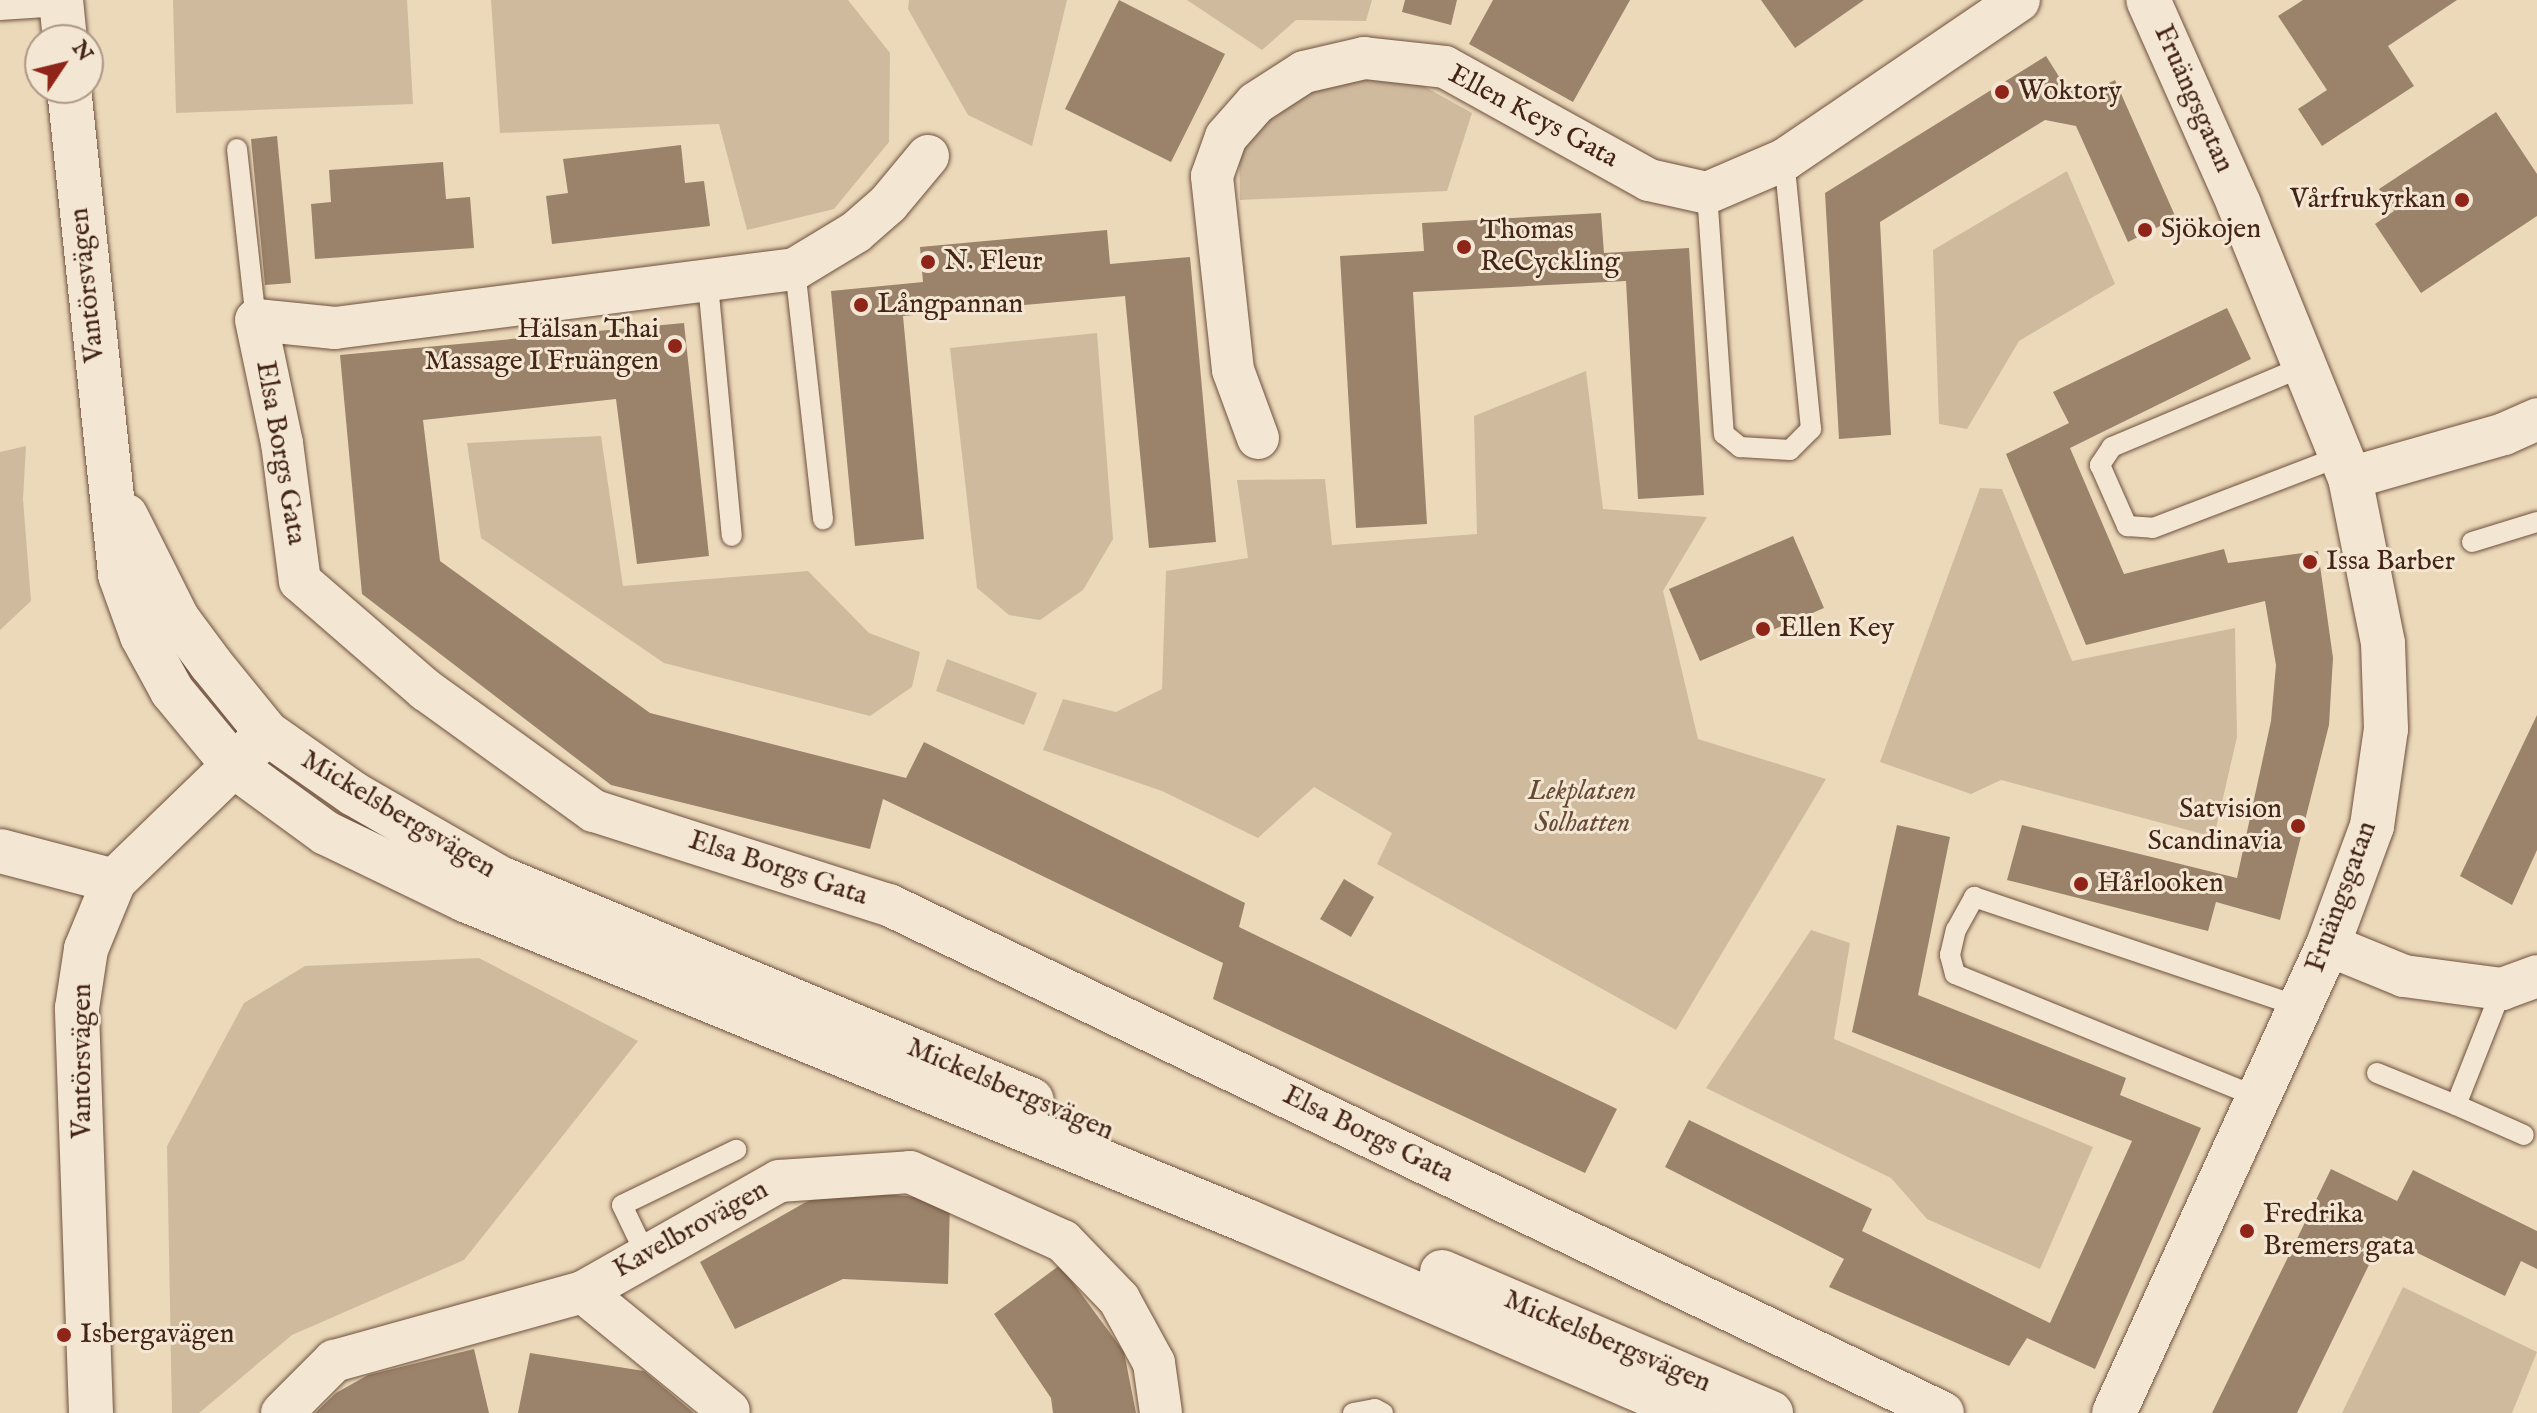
<!DOCTYPE html>
<meta charset="utf-8">
<style>
body{margin:0}
#map{position:relative;width:2537px;height:1413px;overflow:hidden;background:#ecd9ba;font-family:"IM FELL English",serif}
div>[style]{position:absolute}
[style*='--x']{left:calc(var(--x)*1px);top:calc(var(--y)*1px);width:calc(var(--w)*1px);rotate:calc(var(--a)*1deg)}
.green>*{inset:0;background:#cfba9e}
.building>*{inset:0;background:#9b826a}
.roads{filter:drop-shadow(0 0 2px #6e513e) drop-shadow(0 0 2px #6e513e)}
.lane>*{height:20px;margin:-10px;padding:0 10px;transform-origin:10px;border-radius:10px;background:#f3e6d2}
.street>*{height:42px;margin:-21px;padding:0 21px;transform-origin:21px;border-radius:21px;background:#f3e6d2}
.secondary>*{height:44px;margin:-22px;padding:0 22px;transform-origin:22px;border-radius:22px;background:#f3e6d2}
.dots>*{width:22px;height:22px;translate:-50% -50%;box-sizing:border-box;border:4px solid #f3e6d2;border-radius:50%}
span{translate:-50% -50%;white-space:nowrap;text-align:center;line-height:1.15;-webkit-text-stroke:6px #f3e6d2;paint-order:stroke}
.poi-label{font-size:28px;color:#442414}
.left{translate:0 -50%;text-align:left}
.right{translate:-100% -50%;text-align:right}
.street-label{font-size:28px;color:#442414}
.park-label{font-size:28px;color:#674a36;font-style:italic}
.north{position:absolute;left:24px;top:24px;width:80px;height:80px;box-sizing:border-box;background:#f3e6d2;border:2px solid #ad9886;border-radius:50%;rotate:55deg;font-size:22px;font-weight:700;line-height:32px;text-align:center;color:#442414}
.north::after{content:'';display:block;margin:auto;width:28px;height:36px;background:#8f2418;clip-path:polygon(50% 0,100% 100%,50% 72%,0 100%)}
</style>
<div id="map">
<div class="green">
<div style="clip-path:polygon(173px 0,407px 0,413px 104px,176px 113px)"></div>
<div style="clip-path:polygon(491px 0,848px 0,890px 53px,889px 142px,834px 209px,747px 230px,719px 124px,500px 133px)"></div>
<div style="clip-path:polygon(909px 0,1067px 0,1032px 146px,968px 115px,908px 9px)"></div>
<div style="clip-path:polygon(1187px 0,1372px 0,1366px 21px,1296px 20px,1262px 50px)"></div>
<div style="clip-path:polygon(1407px 77px,1472px 113px,1447px 191px,1240px 200px,1239px 150px,1256px 125px,1301px 93px,1342px 79px)"></div>
<div style="clip-path:polygon(2067px 171px,2115px 284px,2019px 341px,1967px 429px,1939px 424px,1933px 250px)"></div>
<div style="clip-path:polygon(1097px 333px,1113px 539px,1083px 590px,1040px 620px,1009px 615px,977px 588px,950px 348px)"></div>
<div style="clip-path:polygon(1586px 371px,1603px 509px,1707px 517px,1663px 591px,1698px 739px,1826px 779px,1676px 1030px,1377px 864px,1392px 833px,1314px 787px,1258px 838px,1162px 791px,1043px 750px,1063px 699px,1116px 712px,1162px 689px,1166px 571px,1248px 558px,1237px 480px,1325px 479px,1332px 545px,1477px 534px,1474px 416px)"></div>
<div style="clip-path:polygon(601px 436px,623px 586px,808px 571px,869px 633px,920px 652px,912px 687px,870px 716px,664px 663px,481px 538px,467px 443px)"></div>
<div style="clip-path:polygon(26px 446px,23px 499px,31px 601px,0 630px,0 452px)"></div>
<div style="clip-path:polygon(1980px 488px,2002px 489px,2072px 661px,2235px 628px,2237px 737px,2214px 837px,2001px 780px,1971px 794px,1880px 762px)"></div>
<div style="clip-path:polygon(947px 659px,1037px 693px,1024px 725px,936px 691px)"></div>
<div style="clip-path:polygon(1811px 930px,1850px 943px,1834px 1039px,2093px 1147px,2040px 1269px,1927px 1219px,1891px 1178px,1706px 1088px)"></div>
<div style="clip-path:polygon(479px 958px,638px 1041px,464px 1260px,292px 1335px,199px 1413px,172px 1413px,167px 1146px,244px 1003px,305px 966px)"></div>
<div style="clip-path:polygon(2403px 1287px,2537px 1352px,2512px 1413px,2342px 1413px)"></div>
</div>
<div class="building">
<div style="clip-path:polygon(1119px 0,1225px 54px,1171px 162px,1065px 109px)"></div>
<div style="clip-path:polygon(1405px 0,1457px 0,1451px 25px,1402px 12px)"></div>
<div style="clip-path:polygon(1493px 0,1630px 0,1573px 102px,1469px 44px)"></div>
<div style="clip-path:polygon(1761px 0,1864px 0,1795px 48px)"></div>
<div style="clip-path:polygon(2303px 0,2457px 0,2388px 46px,2414px 86px,2322px 146px,2298px 109px,2327px 90px,2278px 16px)"></div>
<div style="clip-path:polygon(2046px 56px,2063px 83px,2095px 90px,2115px 80px,2176px 218px,2128px 242px,2076px 126px,2045px 120px,1880px 222px,1891px 435px,1839px 439px,1825px 193px)"></div>
<div style="clip-path:polygon(2496px 112px,2537px 174px,2537px 216px,2421px 293px,2375px 224px,2394px 211px,2379px 189px)"></div>
<div style="clip-path:polygon(277px 136px,291px 283px,265px 285px,251px 139px)"></div>
<div style="clip-path:polygon(681px 145px,685px 183px,704px 181px,710px 226px,552px 244px,546px 196px,568px 193px,563px 159px)"></div>
<div style="clip-path:polygon(443px 162px,446px 199px,470px 197px,474px 248px,315px 259px,311px 204px,331px 202px,329px 170px)"></div>
<div style="clip-path:polygon(1601px 213px,1604px 253px,1689px 248px,1704px 495px,1638px 499px,1626px 281px,1413px 292px,1427px 524px,1356px 528px,1340px 256px,1424px 251px,1422px 223px)"></div>
<div style="clip-path:polygon(1107px 230px,1110px 264px,1190px 257px,1216px 542px,1149px 548px,1125px 296px,903px 316px,924px 539px,855px 546px,831px 291px,923px 282px,920px 247px)"></div>
<div style="clip-path:polygon(2227px 308px,2251px 359px,2070px 448px,2124px 574px,2224px 549px,2228px 563px,2318px 551px,2333px 658px,2329px 725px,2280px 920px,2216px 902px,2208px 931px,2007px 880px,2022px 825px,2237px 878px,2271px 721px,2276px 665px,2265px 601px,2086px 645px,2006px 454px,2069px 423px,2053px 392px)"></div>
<div style="clip-path:polygon(684px 323px,709px 556px,637px 564px,616px 399px,423px 420px,440px 561px,650px 713px,906px 778px,924px 742px,1245px 903px,1239px 927px,1617px 1109px,1585px 1173px,1213px 999px,1223px 963px,883px 799px,870px 849px,611px 785px,362px 594px,340px 355px)"></div>
<div style="clip-path:polygon(1793px 536px,1824px 608px,1700px 661px,1669px 589px)"></div>
<div style="clip-path:polygon(2537px 715px,2537px 850px,2512px 905px,2460px 876px)"></div>
<div style="clip-path:polygon(1897px 825px,1950px 837px,1918px 995px,2126px 1078px,2120px 1095px,2201px 1128px,2095px 1369px,2027px 1338px,2009px 1366px,1829px 1287px,1844px 1259px,1665px 1167px,1689px 1120px,1872px 1209px,1862px 1231px,2050px 1323px,2132px 1141px,1852px 1032px)"></div>
<div style="clip-path:polygon(1344px 879px,1374px 897px,1351px 937px,1320px 919px)"></div>
<div style="clip-path:polygon(2331px 1169px,2397px 1201px,2413px 1170px,2537px 1231px,2537px 1269px,2521px 1261px,2505px 1296px,2383px 1236px,2297px 1413px,2212px 1413px)"></div>
<div style="clip-path:polygon(839px 1190px,950px 1200px,948px 1284px,843px 1279px,735px 1329px,700px 1262px,806px 1202px)"></div>
<div style="clip-path:polygon(1060px 1265px,1124px 1352px,1136px 1413px,1053px 1413px,1051px 1398px,994px 1314px)"></div>
<div style="clip-path:polygon(474px 1349px,489px 1413px,315px 1413px,336px 1393px,368px 1375px)"></div>
<div style="clip-path:polygon(530px 1353px,644px 1371px,694px 1413px,518px 1413px)"></div>
</div>
<div class="roads">
<div class="lane">
<div style="--x:0;--y:10;--w:61;--a:-3.8"></div>
<div style="--x:237;--y:149;--w:172;--a:83.7"></div>
<div style="--x:1707;--y:193;--w:242;--a:86"></div>
<div style="--x:1724;--y:434;--w:21;--a:39"></div>
<div style="--x:1740;--y:447;--w:50;--a:3.4"></div>
<div style="--x:1790;--y:450;--w:30;--a:-45"></div>
<div style="--x:1811;--y:429;--w:270;--a:-95.7"></div>
<div style="--x:795;--y:269;--w:252;--a:83.6"></div>
<div style="--x:708;--y:284;--w:253;--a:84.6"></div>
<div style="--x:2307;--y:365;--w:212;--a:157.2"></div>
<div style="--x:2112;--y:447;--w:22;--a:124"></div>
<div style="--x:2100;--y:465;--w:67;--a:66.1"></div>
<div style="--x:2127;--y:526;--w:26;--a:4"></div>
<div style="--x:2153;--y:528;--w:202;--a:-20.9"></div>
<div style="--x:2472;--y:542;--w:68;--a:-17.1"></div>
<div style="--x:2377;--y:1073;--w:85;--a:22.1"></div>
<div style="--x:2456;--y:1105;--w:125;--a:-68.4"></div>
<div style="--x:2255;--y:1096;--w:324;--a:-157.9"></div>
<div style="--x:1955;--y:974;--w:20;--a:-105"></div>
<div style="--x:1950;--y:955;--w:26;--a:-77"></div>
<div style="--x:1956;--y:930;--w:38;--a:-61"></div>
<div style="--x:1974;--y:897;--w:344;--a:18.6"></div>
<div style="--x:2456;--y:1105;--w:74;--a:23.8"></div>
<div style="--x:645;--y:1253;--w:53;--a:-115.6"></div>
<div style="--x:622;--y:1205;--w:127;--a:-25.8"></div>
<div style="--x:1353;--y:1413;--w:22;--a:-10"></div>
<div style="--x:1375;--y:1409;--w:9;--a:27"></div>
</div>
<div class="street">
<div style="--x:928;--y:156;--w:62;--a:129.8"></div>
<div style="--x:888;--y:204;--w:43;--a:138.8"></div>
<div style="--x:856;--y:232;--w:71;--a:148.8"></div>
<div style="--x:795;--y:269;--w:464;--a:172.7"></div>
<div style="--x:335;--y:328;--w:79;--a:-174.2"></div>
<div style="--x:256;--y:320;--w:126;--a:78.1"></div>
<div style="--x:282;--y:443;--w:139;--a:82.6"></div>
<div style="--x:300;--y:581;--w:167;--a:40.9"></div>
<div style="--x:426;--y:690;--w:207;--a:35.8"></div>
<div style="--x:594;--y:811;--w:310;--a:17.7"></div>
<div style="--x:889;--y:905;--w:1170;--a:25.73"></div>
<div style="--x:1258;--y:438;--w:72;--a:-110.2"></div>
<div style="--x:1233;--y:370;--w:195;--a:-96.2"></div>
<div style="--x:1212;--y:176;--w:41;--a:-70.3"></div>
<div style="--x:1226;--y:137;--w:45;--a:-48.6"></div>
<div style="--x:1256;--y:103;--w:57;--a:-32.9"></div>
<div style="--x:1304;--y:72;--w:62;--a:-13.1"></div>
<div style="--x:1364;--y:58;--w:81;--a:6.3"></div>
<div style="--x:1445;--y:67;--w:233;--a:29"></div>
<div style="--x:1649;--y:180;--w:59;--a:12.6"></div>
<div style="--x:1707;--y:193;--w:84;--a:-23.2"></div>
<div style="--x:1784;--y:160;--w:284;--a:-34.2"></div>
<div style="--x:2350;--y:478;--w:160;--a:-15.9"></div>
<div style="--x:2504;--y:434;--w:36;--a:-24"></div>
<div style="--x:2328;--y:945;--w:82;--a:22.2"></div>
<div style="--x:2404;--y:976;--w:99;--a:7.6"></div>
<div style="--x:2502;--y:989;--w:37;--a:-20"></div>
<div style="--x:583;--y:1292;--w:188;--a:39.2"></div>
<div style="--x:282;--y:1413;--w:74;--a:-45"></div>
<div style="--x:334;--y:1361;--w:258;--a:-15.5"></div>
<div style="--x:583;--y:1292;--w:225;--a:-29.5"></div>
<div style="--x:779;--y:1181;--w:131;--a:-3.9"></div>
<div style="--x:910;--y:1172;--w:168;--a:24.3"></div>
<div style="--x:1063;--y:1241;--w:81;--a:46"></div>
<div style="--x:1119;--y:1299;--w:73;--a:61.3"></div>
<div style="--x:1154;--y:1363;--w:50;--a:82"></div>
</div>
<div class="secondary">
<div style="--x:61;--y:0;--w:40;--a:84.3"></div>
<div style="--x:69;--y:88;--w:490;--a:84"></div>
<div style="--x:120;--y:575;--w:65;--a:70.2"></div>
<div style="--x:142;--y:636;--w:63;--a:61.4"></div>
<div style="--x:172;--y:691;--w:97;--a:50.4"></div>
<div style="--x:234;--y:766;--w:114;--a:36.1"></div>
<div style="--x:326;--y:833;--w:154;--a:25.7"></div>
<div style="--x:465;--y:900;--w:845;--a:22.32"></div>
<div style="--x:1247;--y:1221;--w:486;--a:23.3"></div>
<div style="--x:126;--y:516;--w:114;--a:63.4"></div>
<div style="--x:177;--y:618;--w:57;--a:53.5"></div>
<div style="--x:211;--y:664;--w:89;--a:50.9"></div>
<div style="--x:267;--y:733;--w:106;--a:35"></div>
<div style="--x:354;--y:794;--w:168;--a:29.9"></div>
<div style="--x:500;--y:878;--w:576;--a:22.65"></div>
<div style="--x:0;--y:851;--w:118;--a:14.7"></div>
<div style="--x:1442;--y:1272;--w:358;--a:23.2"></div>
<div style="--x:91;--y:1413;--w:405;--a:-92"></div>
<div style="--x:77;--y:1008;--w:60;--a:-81.3"></div>
<div style="--x:86;--y:949;--w:74;--a:-67.6"></div>
<div style="--x:114;--y:881;--w:194;--a:-44"></div>
<div style="--x:2114;--y:1413;--w:515;--a:-65.43"></div>
<div style="--x:2328;--y:945;--w:127;--a:-69.7"></div>
<div style="--x:2372;--y:826;--w:98;--a:-81.8"></div>
<div style="--x:2386;--y:729;--w:86;--a:-92"></div>
<div style="--x:2383;--y:643;--w:168;--a:-101.3"></div>
<div style="--x:2350;--y:478;--w:296;--a:-112.1"></div>
<div style="--x:2239;--y:204;--w:223;--a:-114"></div>
</div>
</div>
<div class="dots">
<div style="left:2002px;top:92px;background:#8f2418"></div>
<div style="left:2462px;top:200px;background:#8f2418"></div>
<div style="left:2145px;top:230px;background:#8f2418"></div>
<div style="left:1464px;top:247px;background:#8f2418"></div>
<div style="left:928px;top:262px;background:#8f2418"></div>
<div style="left:861px;top:305px;background:#8f2418"></div>
<div style="left:675px;top:346px;background:#8f2418"></div>
<div style="left:2310px;top:562px;background:#8f2418"></div>
<div style="left:1763px;top:629px;background:#8f2418"></div>
<div style="left:2298px;top:826px;background:#8f2418"></div>
<div style="left:2081px;top:884px;background:#8f2418"></div>
<div style="left:2247px;top:1231px;background:#8f2418"></div>
<div style="left:64px;top:1335px;background:#8f2418"></div>
</div>
<div class="poi-label">
<span class="left" style="left:2018px;top:92px">Woktory</span>
<span class="right" style="left:2446px;top:200px">Vårfrukyrkan</span>
<span class="left" style="left:2161px;top:230px">Sjökojen</span>
<span class="left" style="left:1480px;top:247px">Thomas<br>ReCyckling</span>
<span class="left" style="left:944px;top:262px">N. Fleur</span>
<span class="left" style="left:877px;top:305px">Långpannan</span>
<span class="right" style="left:659px;top:346px">Hälsan Thai<br>Massage I Fruängen</span>
<span class="left" style="left:2326px;top:562px">Issa Barber</span>
<span class="left" style="left:1779px;top:629px">Ellen Key</span>
<span class="right" style="left:2282px;top:826px">Satvision<br>Scandinavia</span>
<span class="left" style="left:2097px;top:884px">Hårlooken</span>
<span class="left" style="left:2263px;top:1231px">Fredrika<br>Bremers gata</span>
<span class="left" style="left:80px;top:1335px">Isbergavägen</span>
</div>
<div class="street-label">
<span style="left:2193px;top:99px;rotate:66deg">Fruängsgatan</span>
<span style="left:1533px;top:117px;rotate:28deg">Ellen Keys Gata</span>
<span style="left:88px;top:285px;rotate:-96deg">Vantörsvägen</span>
<span style="left:280px;top:453px;rotate:80deg">Elsa Borgs Gata</span>
<span style="left:398px;top:815px;rotate:31deg">Mickelsbergsvägen</span>
<span style="left:778px;top:869px;rotate:18deg">Elsa Borgs Gata</span>
<span style="left:2342px;top:897px;rotate:-70deg">Fruängsgatan</span>
<span style="left:83px;top:1061px;rotate:-90deg">Vantörsvägen</span>
<span style="left:1010px;top:1090px;rotate:23deg">Mickelsbergsvägen</span>
<span style="left:1368px;top:1135px;rotate:26deg">Elsa Borgs Gata</span>
<span style="left:691px;top:1230px;rotate:-29deg">Kavelbrovägen</span>
<span style="left:1607px;top:1342px;rotate:23deg">Mickelsbergsvägen</span>
</div>
<div class="park-label">
<span style="left:1582px;top:808px">Lekplatsen<br>Solhatten</span>
</div>
<div class="north">N</div>
</div>
